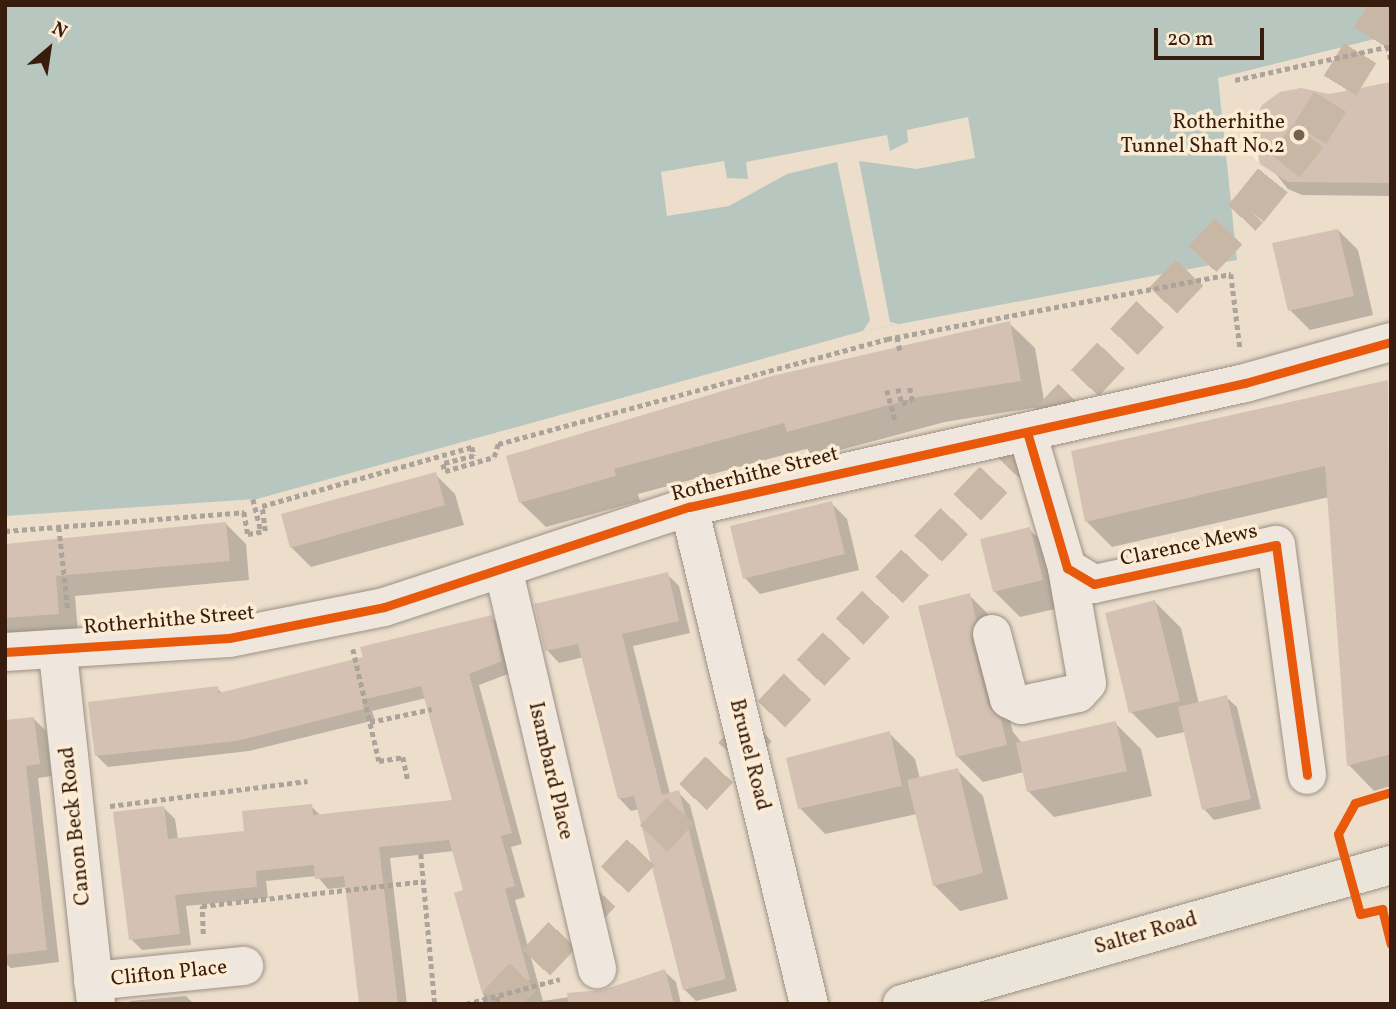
<!DOCTYPE html>
<style>
body{margin:0}
#map{position:relative;width:1396px;height:1009px;overflow:hidden;background:#ecdecb;font-family:Vollkorn,serif}
div>[style]{position:absolute}
[style*='--x']{left:calc(var(--x)*1px);top:calc(var(--y)*1px);width:calc(var(--w)*1px);rotate:calc(var(--a)*1deg)}
.water>*{inset:0;background:#b8c6c0}
.pier>*{inset:0;background:#ecdecb}
.shadow>*{inset:0;background:#0003}
.building>*{inset:0;background:#d4c1b3}
.major-tunnel>*{height:38px;margin-top:-19px;transform-origin:0;background:repeating-linear-gradient(90deg,#c8b7a5 0 38px,transparent 0 57px)}
.path>*{height:4.5px;margin-top:-2.25px;transform-origin:0;background:repeating-linear-gradient(90deg,#aca39b 0 5px,transparent 0 8.5px)}
.roads{filter:drop-shadow(0 0 2px #9b9084) drop-shadow(0 0 2px #9b9084)}
.minor>*{height:38px;margin:-19px;padding:0 19px;transform-origin:19px;border-radius:19px;background:#efe7de}
.major>*{height:38px;margin:-19px;padding:0 19px;transform-origin:19px;border-radius:19px;background:#ebe4d9}
.cycleway>*{height:9px;margin:-4.5px;padding:0 4.5px;transform-origin:4.5px;border-radius:4.5px;background:#e8590c}
.dots>*{width:19px;height:19px;translate:-50% -50%;box-sizing:border-box;border:4px solid #fcecd4;border-radius:50%}
span{translate:-50% -50%;white-space:nowrap;text-align:center;line-height:1.15;-webkit-text-stroke:7px #fcecd4;paint-order:stroke}
.poi-label{font-size:21px;color:#381c0e}
.right{translate:-100% -50%;text-align:right}
.street-label{font-size:21px;color:#381c0e}
.frame{position:absolute;inset:0;border:7px solid #381c0e;pointer-events:none}
.north{position:absolute;left:14px;top:14px;width:70px;height:70px;-webkit-text-stroke:5px #fcecd4;paint-order:stroke;rotate:29deg;font-size:19px;font-weight:700;line-height:28px;text-align:center;color:#381c0e}
.north::after{content:'';display:block;margin:auto;width:24px;height:32px;background:#381c0e;clip-path:polygon(50% 0,100% 100%,50% 72%,0 100%)}
.scale{position:absolute;left:1154px;top:28px;width:110px;height:32px;box-sizing:border-box;border:4px solid #381c0e;border-top:0;padding-left:9px;font-size:21px;line-height:24px;white-space:nowrap;color:#381c0e;-webkit-text-stroke:5px #fcecd4;paint-order:stroke}
</style>
<div id="map">
<div class="water">
<div style="clip-path:polygon(5px 5px,1391px 5px,1391px 35px,1218px 78px,1237px 260px,863px 331px,257px 499px,5px 516px)"></div>
</div>
<div class="pier">
<div style="clip-path:polygon(968px 117px,975px 158px,917px 169px,859px 161px,890px 322px,899px 324px,863px 331px,870px 320px,837px 162px,787px 174px,729px 206px,667px 216px,661px 172px,724px 161px,727px 178px,748px 179px,746px 162px,887px 135px,890px 151px,908px 142px,907px 130px)"></div>
</div>
<div class="shadow">
<div style="clip-path:polygon(1391px 83px,1391px 196px,1302px 195px,1288px 189px,1254px 147px,1254px 130px,1329px 96px)"></div>
<div style="clip-path:polygon(1338px 230px,1358px 250px,1373px 315px,1310px 330px,1290px 310px)"></div>
<div style="clip-path:polygon(1009px 323px,1035px 348px,1045px 406px,945px 422px,814px 457px,806px 449px,638px 494px,640px 501px,546px 527px,520px 502px)"></div>
<div style="clip-path:polygon(1387px 382px,1391px 786px,1374px 791px,1349px 765px,1329px 497px,1112px 547px,1086px 521px)"></div>
<div style="clip-path:polygon(435px 474px,455px 494px,464px 525px,311px 567px,291px 547px)"></div>
<div style="clip-path:polygon(831px 503px,847px 519px,859px 570px,760px 594px,745px 578px)"></div>
<div style="clip-path:polygon(226px 524px,246px 544px,249px 580px,75px 596px,78px 633px,5px 639px,5px 545px)"></div>
<div style="clip-path:polygon(1029px 529px,1055px 555px,1068px 606px,1020px 617px,994px 591px)"></div>
<div style="clip-path:polygon(667px 574px,679px 586px,690px 633px,633px 646px,670px 794px,678px 792px,690px 805px,737px 991px,696px 1001px,684px 989px,639px 809px,631px 811px,619px 798px,584px 657px,559px 663px,547px 650px)"></div>
<div style="clip-path:polygon(969px 595px,995px 621px,996px 667px,1013px 732px,1022px 743px,1115px 723px,1141px 749px,1152px 796px,1054px 817px,1028px 791px,1024px 772px,983px 782px,957px 756px)"></div>
<div style="clip-path:polygon(1155px 602px,1181px 628px,1199px 704px,1226px 697px,1237px 707px,1261px 809px,1214px 820px,1204px 809px,1185px 732px,1157px 738px,1131px 712px)"></div>
<div style="clip-path:polygon(491px 617px,502px 628px,513px 672px,479px 685px,522px 844px,511px 847px,525px 897px,515px 900px,543px 1001px,603px 992px,664px 971px,676px 982px,681px 1004px,486px 1004px,456px 894px,465px 892px,454px 851px,390px 858px,407px 1004px,361px 1004px,348px 887px,328px 889px,317px 876px,266px 881px,268px 898px,186px 906px,191px 945px,142px 950px,131px 939px,164px 808px,175px 819px,178px 839px,246px 832px,311px 806px,321px 816px,454px 802px,426px 698px,372px 711px,375px 720px,249px 751px,108px 767px,96px 755px,217px 688px,223px 694px,365px 658px)"></div>
<div style="clip-path:polygon(33px 718px,46px 731px,52px 776px,38px 778px,59px 962px,11px 968px,5px 963px,5px 722px)"></div>
<div style="clip-path:polygon(889px 733px,915px 759px,920px 779px,957px 770px,983px 796px,1008px 899px,960px 911px,934px 885px,917px 814px,825px 834px,800px 808px)"></div>
<div style="clip-path:polygon(186px 996px,194px 1004px,130px 1004px,130px 1001px)"></div>
</div>
<div class="building">
<div style="clip-path:polygon(1391px 82px,1391px 183px,1288px 182px,1260px 164px,1252px 129px,1262px 105px,1280px 92px,1301px 88px,1329px 94px)"></div>
<div style="clip-path:polygon(1338px 229px,1354px 296px,1288px 311px,1272px 243px)"></div>
<div style="clip-path:polygon(1010px 321px,1021px 381px,919px 397px,787px 432px,784px 423px,614px 469px,616px 476px,519px 503px,506px 456px,772px 376px)"></div>
<div style="clip-path:polygon(1388px 380px,1391px 754px,1347px 766px,1325px 466px,1085px 522px,1071px 451px)"></div>
<div style="clip-path:polygon(436px 472px,445px 505px,290px 548px,281px 514px)"></div>
<div style="clip-path:polygon(832px 501px,845px 554px,743px 579px,730px 526px)"></div>
<div style="clip-path:polygon(226px 522px,230px 561px,56px 576px,59px 614px,5px 618px,5px 544px)"></div>
<div style="clip-path:polygon(1030px 527px,1043px 580px,993px 592px,980px 539px)"></div>
<div style="clip-path:polygon(668px 572px,679px 621px,622px 634px,662px 795px,679px 790px,726px 979px,683px 990px,634px 796px,618px 799px,578px 644px,545px 651px,534px 604px)"></div>
<div style="clip-path:polygon(970px 593px,976px 619px,971px 640px,988px 705px,1001px 719px,1007px 745px,956px 757px,918px 606px)"></div>
<div style="clip-path:polygon(1155px 600px,1180px 701px,1129px 713px,1105px 613px)"></div>
<div style="clip-path:polygon(492px 615px,502px 661px,469px 674px,512px 833px,501px 836px,515px 886px,505px 889px,530px 980px,482px 993px,454px 893px,463px 890px,449px 840px,379px 847px,398px 1004px,359px 1004px,344px 876px,315px 879px,314px 865px,256px 871px,257px 887px,175px 895px,180px 934px,129px 940px,113px 812px,164px 806px,168px 839px,244px 831px,242px 811px,312px 804px,313px 815px,452px 800px,421px 686px,362px 700px,364px 709px,237px 741px,95px 756px,88px 702px,218px 686px,219px 693px,363px 657px,360px 647px)"></div>
<div style="clip-path:polygon(1227px 695px,1251px 799px,1202px 810px,1178px 707px)"></div>
<div style="clip-path:polygon(34px 717px,40px 764px,26px 766px,47px 950px,5px 955px,5px 720px)"></div>
<div style="clip-path:polygon(1116px 721px,1127px 771px,1027px 792px,1016px 743px)"></div>
<div style="clip-path:polygon(890px 731px,902px 786px,798px 809px,786px 758px)"></div>
<div style="clip-path:polygon(958px 768px,983px 873px,933px 886px,907px 780px)"></div>
<div style="clip-path:polygon(665px 969px,674px 1004px,568px 1004px,567px 993px,603px 990px)"></div>
</div>
<div class="major-tunnel">
<div style="--x:497;--y:1004;--w:1094;--a:-46.56"></div>
<div style="--x:1249;--y:210;--w:97;--a:-51.2"></div>
<div style="--x:1310;--y:134;--w:152;--a:-58.2"></div>
</div>
<div class="path">
<div style="--x:1388;--y:46;--w:15;--a:79"></div>
<div style="--x:1235;--y:80;--w:160;--a:-12.3"></div>
<div style="--x:897;--y:337;--w:17;--a:77"></div>
<div style="--x:898;--y:388;--w:16;--a:75"></div>
<div style="--x:902;--y:403;--w:10;--a:-11"></div>
<div style="--x:912;--y:401;--w:15;--a:-101"></div>
<div style="--x:887;--y:390;--w:34;--a:75"></div>
<div style="--x:253;--y:499;--w:34;--a:76"></div>
<div style="--x:59;--y:527;--w:83;--a:83.8"></div>
<div style="--x:5;--y:531;--w:240;--a:-4.5"></div>
<div style="--x:244;--y:512;--w:22;--a:80"></div>
<div style="--x:248;--y:534;--w:17;--a:-10"></div>
<div style="--x:265;--y:531;--w:25;--a:-97"></div>
<div style="--x:262;--y:506;--w:218;--a:-15.7"></div>
<div style="--x:472;--y:447;--w:9;--a:77"></div>
<div style="--x:474;--y:456;--w:32;--a:166"></div>
<div style="--x:443;--y:464;--w:7;--a:74"></div>
<div style="--x:445;--y:471;--w:51;--a:-15.9"></div>
<div style="--x:494;--y:457;--w:14;--a:-73"></div>
<div style="--x:498;--y:444;--w:403;--a:-15.1"></div>
<div style="--x:887;--y:339;--w:350;--a:-10.7"></div>
<div style="--x:1231;--y:274;--w:74;--a:83"></div>
<div style="--x:353;--y:649;--w:115;--a:76.9"></div>
<div style="--x:379;--y:761;--w:24;--a:-9"></div>
<div style="--x:403;--y:757;--w:25;--a:78"></div>
<div style="--x:370;--y:722;--w:63;--a:-11.8"></div>
<div style="--x:110;--y:806;--w:199;--a:-7.2"></div>
<div style="--x:421;--y:854;--w:151;--a:84.7"></div>
<div style="--x:203;--y:934;--w:28;--a:-92"></div>
<div style="--x:202;--y:906;--w:223;--a:-6.4"></div>
<div style="--x:497;--y:997;--w:7;--a:82"></div>
<div style="--x:466;--y:1004;--w:97;--a:-14.9"></div>
</div>
<div class="roads">
<div class="minor">
<div style="--x:1027;--y:432;--w:142;--a:73.6"></div>
<div style="--x:1067;--y:568;--w:31;--a:31"></div>
<div style="--x:1094;--y:584;--w:186;--a:-12.1"></div>
<div style="--x:1276;--y:545;--w:232;--a:82.3"></div>
<div style="--x:689;--y:507;--w:511;--a:76.43"></div>
<div style="--x:504;--y:572;--w:408;--a:76.8"></div>
<div style="--x:992;--y:634;--w:67;--a:75.3"></div>
<div style="--x:1009;--y:699;--w:14;--a:25"></div>
<div style="--x:1022;--y:705;--w:57;--a:-12.1"></div>
<div style="--x:1078;--y:693;--w:13;--a:-48"></div>
<div style="--x:1087;--y:683;--w:117;--a:-99.9"></div>
<div style="--x:51;--y:649;--w:16;--a:60"></div>
<div style="--x:59;--y:663;--w:343;--a:83.8"></div>
<div style="--x:5;--y:652;--w:224;--a:-3.6"></div>
<div style="--x:229;--y:638;--w:158;--a:-11.3"></div>
<div style="--x:384;--y:607;--w:321;--a:-18.2"></div>
<div style="--x:689;--y:507;--w:570;--a:-12.57"></div>
<div style="--x:1245;--y:383;--w:152;--a:-15.7"></div>
<div style="--x:93;--y:981;--w:152;--a:-5.7"></div>
</div>
<div class="major">
<div style="--x:902;--y:1004;--w:508;--a:-15.87"></div>
</div>
</div>
<div class="cycleway">
<div style="--x:1027;--y:432;--w:142;--a:73.6"></div>
<div style="--x:1067;--y:568;--w:31;--a:31"></div>
<div style="--x:1094;--y:584;--w:186;--a:-12.1"></div>
<div style="--x:1276;--y:545;--w:232;--a:82.3"></div>
<div style="--x:5;--y:652;--w:224;--a:-3.6"></div>
<div style="--x:229;--y:638;--w:158;--a:-11.3"></div>
<div style="--x:384;--y:607;--w:321;--a:-18.2"></div>
<div style="--x:689;--y:507;--w:570;--a:-12.57"></div>
<div style="--x:1245;--y:383;--w:152;--a:-15.7"></div>
<div style="--x:1391;--y:792;--w:38;--a:163"></div>
<div style="--x:1355;--y:803;--w:35;--a:119"></div>
<div style="--x:1338;--y:834;--w:83;--a:74.6"></div>
<div style="--x:1360;--y:914;--w:23;--a:-13"></div>
<div style="--x:1382;--y:909;--w:36;--a:76"></div>
</div>
<div class="dots">
<div style="left:1299px;top:135px;background:#776050"></div>
</div>
<div class="poi-label">
<span class="right" style="left:1285px;top:135px">Rotherhithe<br>Tunnel Shaft No.2</span>
</div>
<div class="street-label">
<span style="left:755px;top:475px;rotate:-14deg">Rotherhithe Street</span>
<span style="left:1189px;top:546px;rotate:-12deg">Clarence Mews</span>
<span style="left:169px;top:621px;rotate:-5deg">Rotherhithe Street</span>
<span style="left:749px;top:755px;rotate:76deg">Brunel Road</span>
<span style="left:550px;top:771px;rotate:77deg">Isambard Place</span>
<span style="left:76px;top:826px;rotate:-96deg">Canon Beck Road</span>
<span style="left:1146px;top:934px;rotate:-16deg">Salter Road</span>
<span style="left:169px;top:974px;rotate:-6deg">Clifton Place</span>
</div>
<div class="frame"></div>
<div class="north">N</div>
<div class="scale">20 m</div>
</div>
